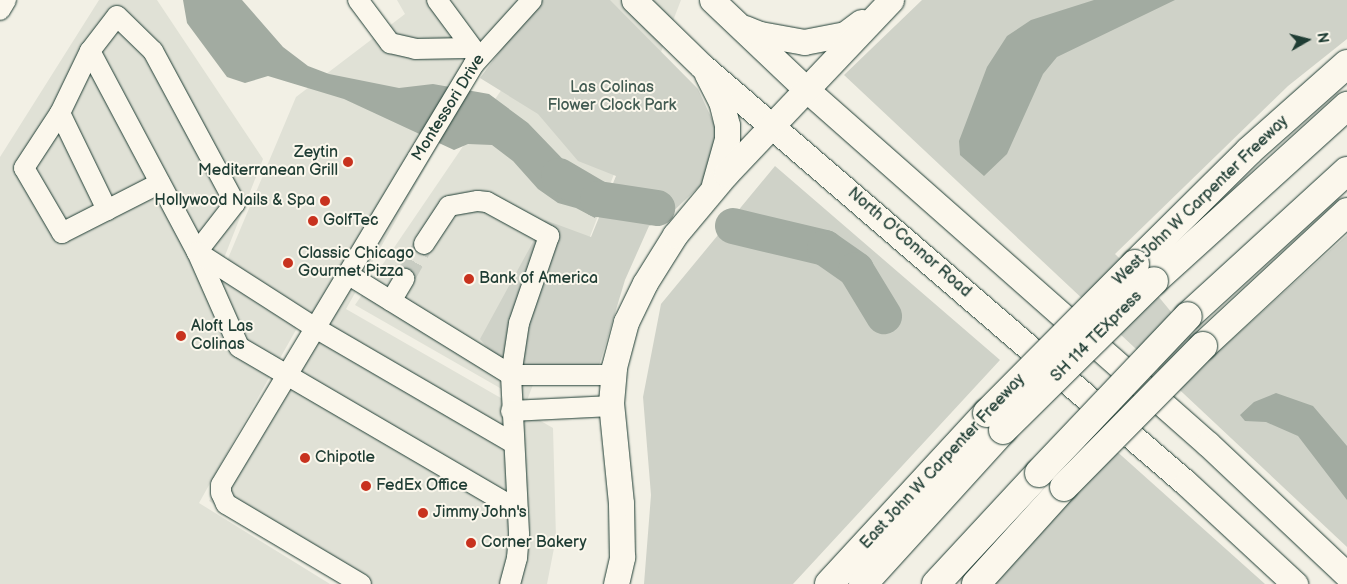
<!DOCTYPE html>
<style>
body{margin:0}
#map{position:relative;width:1347px;height:584px;overflow:hidden;background:#f2f0e5;font-family:"Balsamiq Sans",sans-serif}
div>[style]{position:absolute}
[style*='--x']{left:calc(var(--x)*1px);top:calc(var(--y)*1px);width:calc(var(--w)*1px);rotate:calc(var(--a)*1deg)}
.built>*{inset:0;background:#e0e1d6}
.green>*{inset:0;background:#cfd2c8}
.water>*{inset:0;background:#a2aba1}
.river>*{height:36px;margin:-18px;padding:0 18px;transform-origin:18px;border-radius:18px;background:#a2aba1}
.minor-tunnel>*{height:20px;margin-top:-10px;transform-origin:0;background:repeating-linear-gradient(90deg,#c8ccc2 0 20px,transparent 0 30px)}
.roads{filter:drop-shadow(0 0 1px #1f3d34) drop-shadow(0 0 1px #1f3d34)}
.minor>*{height:20px;margin:-10px;padding:0 10px;transform-origin:10px;border-radius:10px;background:#fbf7ec}
.major>*{height:25px;margin:-12.5px;padding:0 12.5px;transform-origin:12.5px;border-radius:12.5px;background:#fbf7ec}
.highway>*{height:28px;margin:-14px;padding:0 14px;transform-origin:14px;border-radius:14px;background:#fbf7ec}
.bridges{filter:drop-shadow(0 0 1px #1f3d34) drop-shadow(0 0 1px #1f3d34)}
.highway-bridge>*{height:28px;margin:-14px;padding:0 14px;transform-origin:14px;border-radius:14px;background:#fbf7ec}
.dots>*{width:14px;height:14px;translate:-50% -50%;box-sizing:border-box;border:2px solid #fbf7ec;border-radius:50%}
span{translate:-50% -50%;white-space:nowrap;text-align:center;line-height:1.15;-webkit-text-stroke:4px #fbf7ec;paint-order:stroke}
.park-label{font-size:16px;color:#425b52}
.street-label{font-size:16px;color:#1f3d34}
.poi-label{font-size:16px;color:#1f3d34}
.right{translate:-100% -50%;text-align:right}
.left{translate:0 -50%;text-align:left}
.north{position:absolute;left:1282px;top:15px;width:50px;height:50px;-webkit-text-stroke:4px #fbf7ec;paint-order:stroke;rotate:82deg;font-size:14px;font-weight:700;line-height:20px;text-align:center;color:#1f3d34}
.north::after{content:'';display:block;margin:auto;width:18px;height:22px;background:#1f3d34;clip-path:polygon(50% 0,100% 100%,50% 72%,0 100%)}
</style>
<div id="map">
<div class="built">
<div style="clip-path:polygon(99px 0,157px 0,263px 159px,217px 276px,297px 328px,199px 503px,330px 584px,0 584px,0 157px)"></div>
<div style="clip-path:polygon(397px 0,520px 0,346px 309px,553px 428px,556px 538px,547px 584px,344px 584px,209px 501px,303px 328px,221px 275px,296px 97px,405px 14px)"></div>
<div style="clip-path:polygon(555px 0,681px 0,526px 403px,355px 305px,555px 11px)"></div>
</div>
<div class="green">
<div style="clip-path:polygon(538px 0,610px 0,698px 89px,717px 130px,705px 181px,663px 221px,649px 226px,625px 280px,599px 366px,511px 375px,480px 339px,545px 220px,591px 237px,616px 176px,578px 161px,538px 114px,480px 78px)"></div>
<div style="clip-path:polygon(922px 0,1347px 0,1347px 39px,1288px 86px,1115px 254px,1158px 296px,1210px 359px,1347px 235px,1347px 547px,844px 75px)"></div>
<div style="clip-path:polygon(775px 166px,1000px 360px,793px 584px,644px 584px,651px 495px,643px 397px,661px 304px)"></div>
<div style="clip-path:polygon(1113px 448px,1265px 584px,992px 584px)"></div>
</div>
<div class="water">
<div style="clip-path:polygon(183px 0,242px 0,283px 47px,308px 66px,329px 74px,399px 88px,433px 84px,489px 94px,528px 123px,579px 176px,606px 187px,595px 218px,576px 208px,558px 203px,538px 189px,513px 161px,492px 145px,468px 144px,454px 150px,344px 99px,268px 76px,245px 83px,227px 77px,187px 23px)"></div>
<div style="clip-path:polygon(1094px 0,1175px 0,1057px 57px,1043px 74px,1007px 154px,984px 176px,960px 155px,959px 141px,987px 67px,1007px 36px,1031px 20px)"></div>
<div style="clip-path:polygon(1276px 393px,1313px 406px,1347px 446px,1347px 500px,1298px 436px,1266px 422px,1245px 421px,1240px 415px,1254px 402px)"></div>
</div>
<div class="river">
<div style="--x:559;--y:176;--w:45;--a:30.5"></div>
<div style="--x:598;--y:199;--w:60;--a:8.7"></div>
<div style="--x:733;--y:226;--w:95;--a:13.4"></div>
<div style="--x:825;--y:248;--w:38;--a:35"></div>
<div style="--x:856;--y:270;--w:54;--a:58.7"></div>
</div>
<div class="minor-tunnel">
<div style="--x:404;--y:279;--w:40;--a:-60.3"></div>
</div>
<div class="roads">
<div class="minor">
<div style="--x:358;--y:0;--w:54;--a:53.3"></div>
<div style="--x:390;--y:43;--w:26;--a:13"></div>
<div style="--x:415;--y:49;--w:53;--a:-1.1"></div>
<div style="--x:468;--y:48;--w:14;--a:36"></div>
<div style="--x:437;--y:0;--w:62;--a:53.5"></div>
<div style="--x:0;--y:10;--w:12;--a:-59"></div>
<div style="--x:90;--y:51;--w:228;--a:62"></div>
<div style="--x:197;--y:252;--w:104;--a:66.1"></div>
<div style="--x:239;--y:347;--w:323;--a:30.3"></div>
<div style="--x:60;--y:113;--w:108;--a:64.1"></div>
<div style="--x:160;--y:183;--w:110;--a:153"></div>
<div style="--x:62;--y:233;--w:75;--a:-120.3"></div>
<div style="--x:24;--y:168;--w:66;--a:-56.8"></div>
<div style="--x:60;--y:113;--w:69;--a:-64.2"></div>
<div style="--x:90;--y:51;--w:44;--a:-52.4"></div>
<div style="--x:117;--y:16;--w:50;--a:44.2"></div>
<div style="--x:153;--y:51;--w:173;--a:61.7"></div>
<div style="--x:235;--y:203;--w:62;--a:127.8"></div>
<div style="--x:197;--y:252;--w:143;--a:32.7"></div>
<div style="--x:317;--y:329;--w:227;--a:30.2"></div>
<div style="--x:424;--y:244;--w:45;--a:-56.7"></div>
<div style="--x:449;--y:206;--w:29;--a:-10"></div>
<div style="--x:478;--y:201;--w:9;--a:6"></div>
<div style="--x:487;--y:202;--w:71;--a:28.7"></div>
<div style="--x:549;--y:236;--w:92;--a:109"></div>
<div style="--x:519;--y:323;--w:53;--a:98.7"></div>
<div style="--x:511;--y:375;--w:103;--a:0"></div>
<div style="--x:349;--y:275;--w:190;--a:31.7"></div>
<div style="--x:511;--y:375;--w:160;--a:87.1"></div>
<div style="--x:519;--y:535;--w:23;--a:95"></div>
<div style="--x:517;--y:558;--w:27;--a:105"></div>
<div style="--x:391;--y:301;--w:26;--a:-59"></div>
<div style="--x:511;--y:411;--w:101;--a:-2.8"></div>
<div style="--x:361;--y:584;--w:157;--a:-149.3"></div>
<div style="--x:226;--y:504;--w:12;--a:-114"></div>
<div style="--x:221;--y:493;--w:8;--a:-90"></div>
<div style="--x:221;--y:485;--w:491;--a:-59"></div>
<div style="--x:474;--y:64;--w:86;--a:-47.8"></div>
</div>
<div class="major">
<div style="--x:634;--y:0;--w:96;--a:44.2"></div>
<div style="--x:703;--y:67;--w:637;--a:40.74"></div>
<div style="--x:1186;--y:483;--w:149;--a:42.8"></div>
<div style="--x:712;--y:0;--w:131;--a:43.5"></div>
<div style="--x:807;--y:90;--w:535;--a:41.44"></div>
<div style="--x:1208;--y:444;--w:191;--a:43.3"></div>
<div style="--x:745;--y:28;--w:16;--a:22"></div>
<div style="--x:760;--y:34;--w:45;--a:10.3"></div>
<div style="--x:804;--y:42;--w:42;--a:-11"></div>
<div style="--x:845;--y:34;--w:20;--a:-37"></div>
<div style="--x:707;--y:74;--w:30;--a:63"></div>
<div style="--x:721;--y:101;--w:25;--a:76"></div>
<div style="--x:727;--y:125;--w:14;--a:90"></div>
<div style="--x:727;--y:139;--w:48;--a:105.8"></div>
<div style="--x:616;--y:584;--w:28;--a:-77"></div>
<div style="--x:622;--y:557;--w:54;--a:-91.1"></div>
<div style="--x:621;--y:503;--w:100;--a:-95.7"></div>
<div style="--x:611;--y:403;--w:36;--a:-85"></div>
<div style="--x:614;--y:367;--w:47;--a:-75.1"></div>
<div style="--x:626;--y:322;--w:43;--a:-64"></div>
<div style="--x:645;--y:283;--w:57;--a:-58"></div>
<div style="--x:675;--y:235;--w:80;--a:-50.1"></div>
<div style="--x:726;--y:174;--w:240;--a:-46.5"></div>
</div>
<div class="highway">
<div style="--x:1135;--y:264;--w:161;--a:-44.7"></div>
<div style="--x:1249;--y:151;--w:131;--a:-41.6"></div>
<div style="--x:1154;--y:281;--w:261;--a:-42.2"></div>
<div style="--x:1188;--y:316;--w:215;--a:-42.4"></div>
<div style="--x:1203;--y:346;--w:197;--a:-42.9"></div>
<div style="--x:829;--y:584;--w:233;--a:-47.3"></div>
<div style="--x:863;--y:584;--w:208;--a:-47.7"></div>
<div style="--x:936;--y:584;--w:151;--a:-47.1"></div>
<div style="--x:976;--y:584;--w:131;--a:-47.8"></div>
</div>
</div>
<div class="bridges">
<div class="highway-bridge">
<div style="--x:987;--y:413;--w:210;--a:-45.2"></div>
<div style="--x:1003;--y:430;--w:212;--a:-44.6"></div>
<div style="--x:1039;--y:473;--w:216;--a:-46.5"></div>
<div style="--x:1064;--y:487;--w:198;--a:-45.4"></div>
</div>
</div>
<div class="dots">
<div style="left:348px;top:162px;background:#c8321e"></div>
<div style="left:325px;top:201px;background:#c8321e"></div>
<div style="left:313px;top:221px;background:#c8321e"></div>
<div style="left:288px;top:263px;background:#c8321e"></div>
<div style="left:469px;top:279px;background:#c8321e"></div>
<div style="left:181px;top:336px;background:#c8321e"></div>
<div style="left:305px;top:458px;background:#c8321e"></div>
<div style="left:366px;top:486px;background:#c8321e"></div>
<div style="left:423px;top:513px;background:#c8321e"></div>
<div style="left:471px;top:543px;background:#c8321e"></div>
</div>
<div class="park-label">
<span style="left:612px;top:97px">Las Colinas<br>Flower Clock Park</span>
</div>
<div class="street-label">
<span style="left:449px;top:108px;rotate:-58deg">Montessori Drive</span>
<span style="left:1201px;top:201px;rotate:-44deg">West John W Carpenter Freeway</span>
<span style="left:909px;top:243px;rotate:41deg">North O'Connor Road</span>
<span style="left:1097px;top:337px;rotate:-45deg">SH 114 TEXpress</span>
<span style="left:943px;top:462px;rotate:-47deg">East John W Carpenter Freeway</span>
</div>
<div class="poi-label">
<span class="right" style="left:338px;top:162px">Zeytin<br>Mediterranean Grill</span>
<span class="right" style="left:315px;top:201px">Hollywood Nails &amp; Spa</span>
<span class="left" style="left:323px;top:221px">GolfTec</span>
<span class="left" style="left:298px;top:263px">Classic Chicago<br>Gourmet Pizza</span>
<span class="left" style="left:479px;top:279px">Bank of America</span>
<span class="left" style="left:191px;top:336px">Aloft Las<br>Colinas</span>
<span class="left" style="left:315px;top:458px">Chipotle</span>
<span class="left" style="left:376px;top:486px">FedEx Office</span>
<span class="left" style="left:433px;top:513px">Jimmy John's</span>
<span class="left" style="left:481px;top:543px">Corner Bakery</span>
</div>
<div class="north">N</div>
</div>
